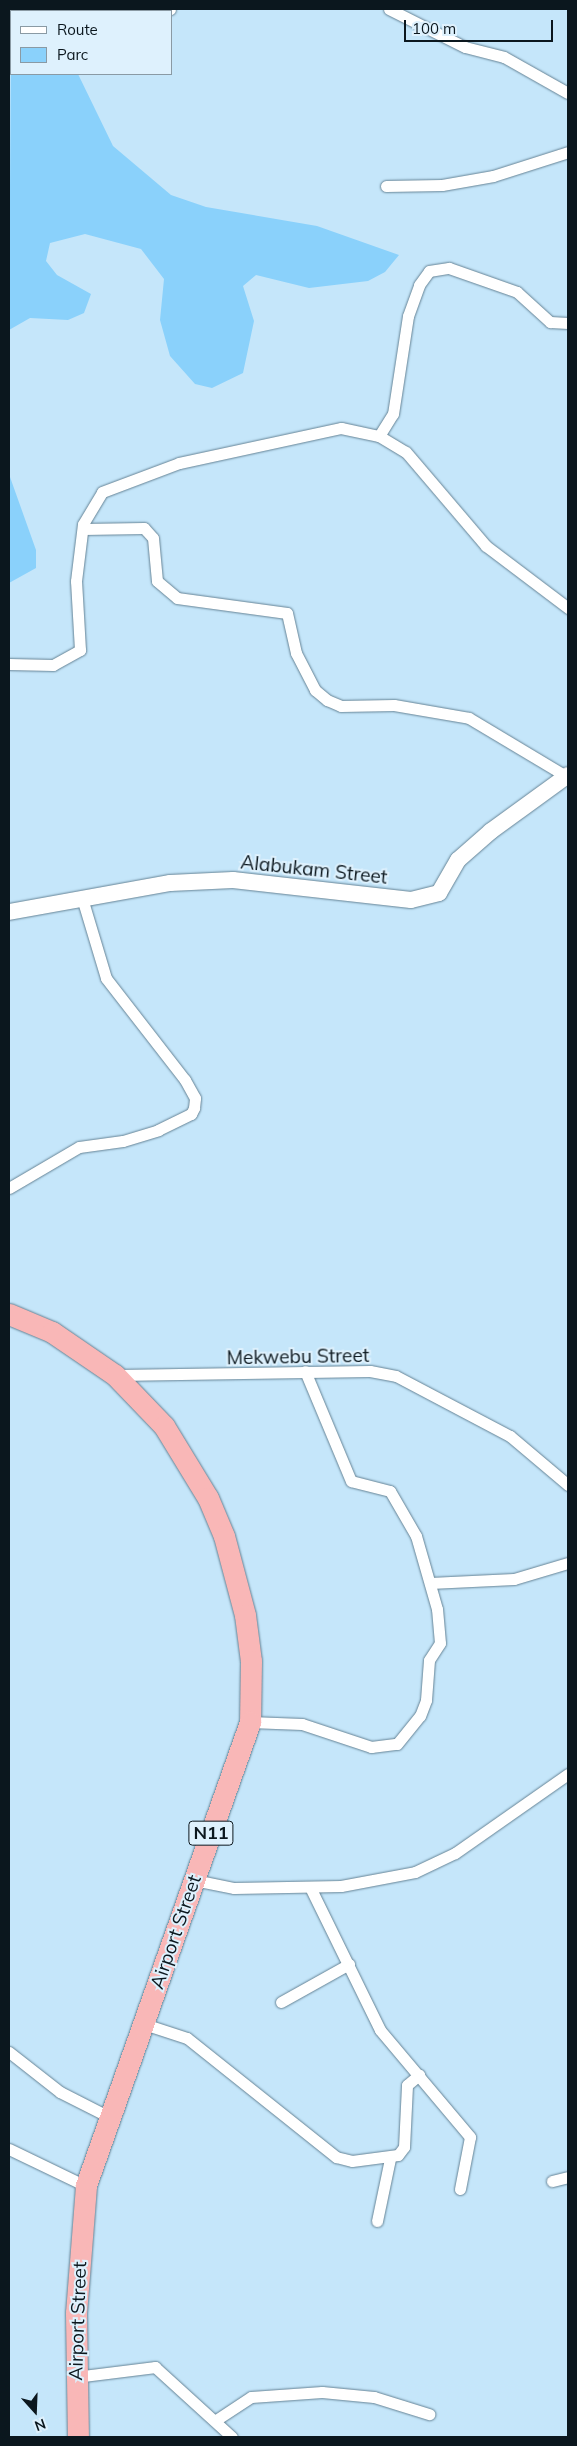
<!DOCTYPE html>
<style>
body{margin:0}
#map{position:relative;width:577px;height:2446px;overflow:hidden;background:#c5e6fa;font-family:Mulish,sans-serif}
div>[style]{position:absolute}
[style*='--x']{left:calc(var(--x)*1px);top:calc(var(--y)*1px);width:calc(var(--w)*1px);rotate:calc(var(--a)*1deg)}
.green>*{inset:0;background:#8ad1fb}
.roads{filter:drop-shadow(0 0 1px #658395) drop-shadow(0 0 1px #658395)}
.street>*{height:11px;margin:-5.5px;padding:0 5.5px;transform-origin:5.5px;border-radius:5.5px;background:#fff}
.secondary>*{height:16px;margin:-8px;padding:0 8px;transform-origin:8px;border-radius:8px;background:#fff}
.highway>*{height:21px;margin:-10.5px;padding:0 10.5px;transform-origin:10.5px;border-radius:10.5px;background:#f9b7b7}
span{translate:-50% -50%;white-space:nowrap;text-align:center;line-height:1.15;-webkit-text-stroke:4px #def1fd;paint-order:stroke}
.shield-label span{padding:1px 4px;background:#def1fd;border:1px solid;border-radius:4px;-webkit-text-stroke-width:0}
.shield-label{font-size:18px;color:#0b171e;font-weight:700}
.street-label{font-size:19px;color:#0b171e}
.frame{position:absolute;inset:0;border:10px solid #0b171e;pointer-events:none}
.legend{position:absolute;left:10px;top:10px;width:162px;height:65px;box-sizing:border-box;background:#def1fd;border:1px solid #8a9aa4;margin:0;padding:6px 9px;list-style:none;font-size:15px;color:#0b171e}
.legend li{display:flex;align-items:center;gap:10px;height:25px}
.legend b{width:25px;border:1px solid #8a9aa4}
.north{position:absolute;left:10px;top:2386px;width:50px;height:50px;-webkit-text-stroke:4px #def1fd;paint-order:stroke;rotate:160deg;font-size:14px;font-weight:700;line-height:20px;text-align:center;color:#0b171e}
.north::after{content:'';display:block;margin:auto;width:18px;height:22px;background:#0b171e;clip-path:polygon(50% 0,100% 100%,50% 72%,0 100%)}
.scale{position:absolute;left:404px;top:20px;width:149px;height:22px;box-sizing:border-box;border:2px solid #0b171e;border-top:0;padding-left:6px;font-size:15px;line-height:18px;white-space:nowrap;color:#0b171e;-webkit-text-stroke:4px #def1fd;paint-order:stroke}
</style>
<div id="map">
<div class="green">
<div style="clip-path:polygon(11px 46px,11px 74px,78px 74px,113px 146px,171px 195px,206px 207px,317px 226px,399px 255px,385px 272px,368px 281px,309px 288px,256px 275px,243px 286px,254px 321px,243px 373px,212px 388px,195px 384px,170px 356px,160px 320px,164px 279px,141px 249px,85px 234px,50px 243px,46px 261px,57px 275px,91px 294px,84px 313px,68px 320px,30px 318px,9px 330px)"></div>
<div style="clip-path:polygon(9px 404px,10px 477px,36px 550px,36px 568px,9px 583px)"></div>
</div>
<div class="roads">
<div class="street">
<div style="--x:389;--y:9;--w:85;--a:26.6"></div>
<div style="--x:465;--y:47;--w:40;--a:14.4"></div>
<div style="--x:504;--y:57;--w:73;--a:29.4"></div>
<div style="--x:136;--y:11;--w:34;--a:-3"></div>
<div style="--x:9;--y:21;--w:2;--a:-27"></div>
<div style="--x:386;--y:186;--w:56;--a:-1"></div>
<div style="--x:442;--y:185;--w:52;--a:-10"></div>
<div style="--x:493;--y:176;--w:79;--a:-17.7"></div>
<div style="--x:379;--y:436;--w:26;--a:-58"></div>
<div style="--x:393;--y:414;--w:99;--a:-81.3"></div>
<div style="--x:408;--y:316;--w:33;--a:-70"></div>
<div style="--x:419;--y:285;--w:17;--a:-54"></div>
<div style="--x:429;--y:271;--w:20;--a:-9"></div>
<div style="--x:449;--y:268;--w:72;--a:19.4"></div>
<div style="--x:517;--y:292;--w:45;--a:42.3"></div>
<div style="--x:550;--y:322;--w:18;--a:3"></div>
<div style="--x:83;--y:529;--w:61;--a:-0.9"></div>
<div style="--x:144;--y:528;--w:13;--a:48"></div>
<div style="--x:153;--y:538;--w:43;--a:84.7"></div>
<div style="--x:157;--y:581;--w:26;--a:40"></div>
<div style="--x:177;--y:598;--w:111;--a:7.8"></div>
<div style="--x:287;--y:613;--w:41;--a:77.3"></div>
<div style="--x:296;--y:653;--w:42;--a:62.8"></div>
<div style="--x:315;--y:690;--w:16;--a:40"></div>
<div style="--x:327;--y:700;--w:15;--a:23"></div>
<div style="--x:341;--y:706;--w:53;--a:-1.1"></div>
<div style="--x:394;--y:705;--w:76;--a:9.8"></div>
<div style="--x:469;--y:718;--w:113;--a:30.9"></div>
<div style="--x:9;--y:664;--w:44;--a:1.3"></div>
<div style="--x:53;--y:665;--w:31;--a:-29"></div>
<div style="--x:80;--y:650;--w:69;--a:-93.3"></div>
<div style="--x:76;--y:581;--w:57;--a:-83"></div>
<div style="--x:83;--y:524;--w:37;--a:-59"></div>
<div style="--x:102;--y:492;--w:82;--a:-20.6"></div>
<div style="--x:179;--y:463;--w:166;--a:-12.2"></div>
<div style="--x:341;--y:428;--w:39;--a:12"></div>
<div style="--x:379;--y:436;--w:31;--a:31"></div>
<div style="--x:406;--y:452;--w:123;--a:49.6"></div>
<div style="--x:486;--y:546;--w:103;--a:37.1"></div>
<div style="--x:9;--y:1188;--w:81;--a:-30.4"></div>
<div style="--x:79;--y:1147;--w:44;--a:-7.8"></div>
<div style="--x:123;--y:1141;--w:37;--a:-17"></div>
<div style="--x:158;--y:1130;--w:37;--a:-26"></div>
<div style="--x:191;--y:1114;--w:7;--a:-63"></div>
<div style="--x:194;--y:1108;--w:10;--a:-84"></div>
<div style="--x:195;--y:1098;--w:21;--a:-119"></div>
<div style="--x:185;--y:1080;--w:129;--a:-127.8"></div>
<div style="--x:106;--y:978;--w:84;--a:-106.7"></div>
<div style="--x:117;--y:1375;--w:253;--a:-0.9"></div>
<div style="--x:370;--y:1371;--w:26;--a:11"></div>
<div style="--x:396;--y:1376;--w:129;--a:27.8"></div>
<div style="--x:510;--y:1436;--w:76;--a:40.2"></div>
<div style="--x:430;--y:1583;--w:84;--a:-2.7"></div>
<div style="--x:514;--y:1579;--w:56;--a:-16.5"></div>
<div style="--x:250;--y:1722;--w:52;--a:2.2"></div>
<div style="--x:302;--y:1724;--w:73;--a:18.4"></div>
<div style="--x:371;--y:1747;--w:26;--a:-7"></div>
<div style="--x:397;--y:1744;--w:36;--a:-51"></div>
<div style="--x:420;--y:1716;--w:17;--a:-69"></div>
<div style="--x:426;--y:1700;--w:40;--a:-85.7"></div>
<div style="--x:429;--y:1660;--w:20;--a:-57"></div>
<div style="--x:440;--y:1643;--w:34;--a:-95"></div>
<div style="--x:437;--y:1609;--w:76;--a:-106"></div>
<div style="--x:416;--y:1536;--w:52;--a:-120"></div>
<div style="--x:390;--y:1491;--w:40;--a:-165.6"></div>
<div style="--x:351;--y:1481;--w:119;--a:-112.7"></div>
<div style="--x:194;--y:1880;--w:41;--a:11.3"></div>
<div style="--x:234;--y:1888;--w:107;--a:-1.1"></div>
<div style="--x:341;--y:1886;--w:75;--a:-10.7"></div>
<div style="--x:415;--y:1872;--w:44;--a:-25.4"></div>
<div style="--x:455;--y:1853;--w:138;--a:-35"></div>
<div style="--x:310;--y:1887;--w:159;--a:63.9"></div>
<div style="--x:380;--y:2030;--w:140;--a:49.9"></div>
<div style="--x:470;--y:2137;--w:53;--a:100.9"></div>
<div style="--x:281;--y:2002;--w:78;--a:-29.2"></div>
<div style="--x:144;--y:2024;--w:45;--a:18"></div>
<div style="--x:187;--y:2038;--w:191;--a:38.6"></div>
<div style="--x:336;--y:2157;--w:16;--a:14"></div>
<div style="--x:352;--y:2161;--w:46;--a:-7.4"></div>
<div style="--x:398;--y:2155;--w:10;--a:-53"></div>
<div style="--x:404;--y:2147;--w:62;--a:-87.2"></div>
<div style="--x:407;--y:2085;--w:16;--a:-40"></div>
<div style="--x:9;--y:2052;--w:65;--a:38.1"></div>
<div style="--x:60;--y:2092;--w:55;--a:27"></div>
<div style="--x:9;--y:2149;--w:85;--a:25.7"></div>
<div style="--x:552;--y:2181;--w:16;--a:-14"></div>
<div style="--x:377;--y:2221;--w:63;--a:-78.2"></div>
<div style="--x:75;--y:2377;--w:81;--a:-7.1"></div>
<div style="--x:155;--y:2367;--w:104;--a:42.3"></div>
<div style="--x:216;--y:2420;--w:42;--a:-33.3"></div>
<div style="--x:251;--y:2397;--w:71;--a:-4"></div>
<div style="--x:322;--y:2392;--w:52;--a:5.5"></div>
<div style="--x:374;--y:2397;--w:58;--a:17.2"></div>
</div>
<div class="secondary">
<div style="--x:9;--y:912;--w:164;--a:-10.2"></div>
<div style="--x:170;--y:883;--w:63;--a:-2.7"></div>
<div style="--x:233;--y:880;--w:179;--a:6.4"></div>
<div style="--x:411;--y:900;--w:29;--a:-14"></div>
<div style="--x:439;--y:893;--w:38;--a:-60"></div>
<div style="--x:458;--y:860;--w:44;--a:-41.3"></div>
<div style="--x:491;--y:831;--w:95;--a:-36"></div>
</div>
<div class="highway">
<div style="--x:9;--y:1314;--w:47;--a:22.7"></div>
<div style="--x:52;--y:1332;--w:76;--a:34.3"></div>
<div style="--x:115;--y:1375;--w:71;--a:46.1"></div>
<div style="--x:164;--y:1426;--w:84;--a:58.6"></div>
<div style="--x:208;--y:1498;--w:41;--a:67.2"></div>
<div style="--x:224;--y:1536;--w:82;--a:75.1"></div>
<div style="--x:245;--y:1615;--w:46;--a:82.6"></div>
<div style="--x:251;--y:1661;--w:61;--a:90.9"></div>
<div style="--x:250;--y:1722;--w:492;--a:109.5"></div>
<div style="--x:86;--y:2186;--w:127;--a:94.5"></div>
<div style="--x:76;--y:2313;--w:124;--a:89.1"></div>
</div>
</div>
<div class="shield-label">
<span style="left:211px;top:1833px">N11</span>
</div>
<div class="street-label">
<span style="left:314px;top:870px;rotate:6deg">Alabukam Street</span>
<span style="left:298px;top:1357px;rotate:-1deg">Mekwebu Street</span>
<span style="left:176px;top:1932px;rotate:-71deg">Airport Street</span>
<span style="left:78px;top:2321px;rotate:-88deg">Airport Street</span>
</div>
<div class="frame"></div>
<ul class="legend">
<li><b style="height:6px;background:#fff"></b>Route</li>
<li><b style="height:14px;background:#8ad1fb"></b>Parc</li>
</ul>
<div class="north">N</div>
<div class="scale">100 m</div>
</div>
